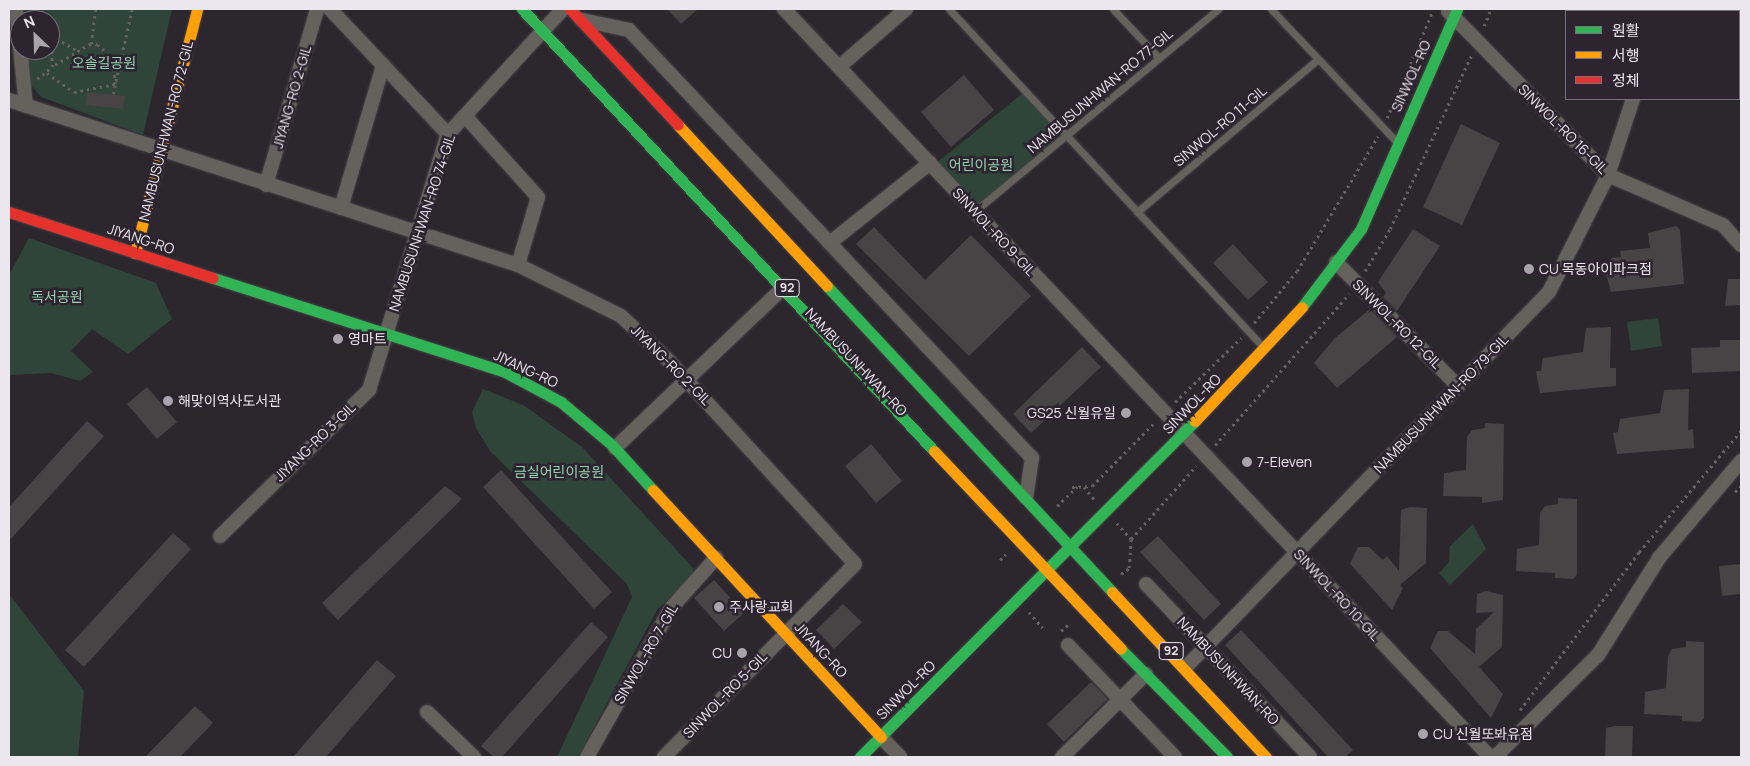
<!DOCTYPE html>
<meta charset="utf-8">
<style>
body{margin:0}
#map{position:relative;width:1750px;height:766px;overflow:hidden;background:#2c272d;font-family:Manrope,"Noto Sans KR",sans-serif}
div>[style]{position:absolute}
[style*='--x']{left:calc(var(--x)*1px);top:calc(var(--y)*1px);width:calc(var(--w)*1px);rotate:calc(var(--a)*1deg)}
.green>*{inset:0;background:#2f453a}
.building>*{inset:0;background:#484344}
.path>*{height:2.5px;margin-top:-1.25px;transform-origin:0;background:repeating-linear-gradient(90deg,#646162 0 2.5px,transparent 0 6.5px)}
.roads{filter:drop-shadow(0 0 1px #464347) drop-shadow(0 0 1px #464347)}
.lane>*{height:7px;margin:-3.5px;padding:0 3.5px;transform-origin:3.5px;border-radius:3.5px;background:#65615d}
.street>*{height:14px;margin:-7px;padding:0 7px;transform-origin:7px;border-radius:7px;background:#65615d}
.fast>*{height:11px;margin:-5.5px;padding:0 5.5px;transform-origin:5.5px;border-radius:5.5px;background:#30b455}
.slow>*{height:11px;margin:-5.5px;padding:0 5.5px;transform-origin:5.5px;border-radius:5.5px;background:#ff9f0a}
.jam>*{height:11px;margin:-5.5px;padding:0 5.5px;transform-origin:5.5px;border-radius:5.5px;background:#e5322d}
.dots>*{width:14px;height:14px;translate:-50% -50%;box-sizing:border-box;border:2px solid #2d2430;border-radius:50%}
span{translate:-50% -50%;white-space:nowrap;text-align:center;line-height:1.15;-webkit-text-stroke:5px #2d2430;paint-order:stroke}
.shield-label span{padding:1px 4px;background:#2d2430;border:1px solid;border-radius:4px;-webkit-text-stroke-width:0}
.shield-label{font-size:12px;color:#ece6ef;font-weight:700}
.park-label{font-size:14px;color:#93d3b0}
.street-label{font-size:14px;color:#ece6ef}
.poi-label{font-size:14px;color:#ece6ef}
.left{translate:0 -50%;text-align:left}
.right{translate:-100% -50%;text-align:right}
.frame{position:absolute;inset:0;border:10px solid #ece6ef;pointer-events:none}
.legend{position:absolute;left:1565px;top:10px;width:175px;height:90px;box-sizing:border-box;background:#2d2430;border:1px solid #79727c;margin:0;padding:6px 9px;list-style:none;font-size:15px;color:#ece6ef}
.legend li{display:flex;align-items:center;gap:10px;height:25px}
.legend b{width:25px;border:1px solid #79727c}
.north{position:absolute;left:10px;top:10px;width:50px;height:50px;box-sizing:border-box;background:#2d2430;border:1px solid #79727c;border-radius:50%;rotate:336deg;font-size:14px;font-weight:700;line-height:20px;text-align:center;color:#ece6ef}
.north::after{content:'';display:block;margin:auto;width:18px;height:22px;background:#a9a3ab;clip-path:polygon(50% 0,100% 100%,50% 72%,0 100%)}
</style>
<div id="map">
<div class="green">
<div style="clip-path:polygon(24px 9px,172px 9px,143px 135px,41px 97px,30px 84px,27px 50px,50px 50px,50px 20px,25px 20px)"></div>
<div style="clip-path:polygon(1023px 93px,1064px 136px,974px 210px,934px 165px)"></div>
<div style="clip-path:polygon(29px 238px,156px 283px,172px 319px,128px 354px,92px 329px,71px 351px,93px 372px,80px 381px,51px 373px,9px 375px,9px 275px)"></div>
<div style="clip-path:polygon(1658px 318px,1662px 346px,1631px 351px,1627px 322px)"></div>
<div style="clip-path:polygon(483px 389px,523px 405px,582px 447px,694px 569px,691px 578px,657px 610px,578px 757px,557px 757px,632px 597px,627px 584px,490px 451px,476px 428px,472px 412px)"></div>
<div style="clip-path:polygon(1473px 524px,1486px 549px,1450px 585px,1439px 573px,1449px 562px,1450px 546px)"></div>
<div style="clip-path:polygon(9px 594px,84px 691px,78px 757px,9px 757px)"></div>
</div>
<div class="building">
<div style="clip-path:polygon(667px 9px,698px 9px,681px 24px)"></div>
<div style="clip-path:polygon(964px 75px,994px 110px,951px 147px,921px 112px)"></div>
<div style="clip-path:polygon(87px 92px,125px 96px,123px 109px,86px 105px)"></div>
<div style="clip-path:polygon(1461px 124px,1500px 143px,1462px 225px,1423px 207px)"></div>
<div style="clip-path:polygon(1676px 226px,1680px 230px,1684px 284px,1611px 292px,1606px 274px,1610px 273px,1611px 258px,1621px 257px,1620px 251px,1650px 248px,1648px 233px)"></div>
<div style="clip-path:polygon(874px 227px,925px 280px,971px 235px,1031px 296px,969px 356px,856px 244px)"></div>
<div style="clip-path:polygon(1413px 229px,1440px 246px,1397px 311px,1383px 297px,1386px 293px,1378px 282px)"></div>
<div style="clip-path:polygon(1233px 244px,1268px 282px,1248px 300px,1213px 263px)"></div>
<div style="clip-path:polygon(1728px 279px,1741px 279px,1741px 305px,1725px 306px)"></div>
<div style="clip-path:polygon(1370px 309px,1397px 337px,1337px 388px,1314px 363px,1335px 338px)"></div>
<div style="clip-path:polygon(1611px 327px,1610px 368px,1616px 368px,1616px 386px,1540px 393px,1536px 371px,1541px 371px,1543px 358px,1583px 352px,1586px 328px)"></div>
<div style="clip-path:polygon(1720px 340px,1741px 340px,1741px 371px,1692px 373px,1691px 348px,1720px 347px)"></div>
<div style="clip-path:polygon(1082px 347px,1101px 367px,1031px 433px,1013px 414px)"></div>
<div style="clip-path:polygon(147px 387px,177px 422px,157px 439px,127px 404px)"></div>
<div style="clip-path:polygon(1689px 389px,1688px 430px,1693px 429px,1694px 448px,1617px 454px,1613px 433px,1618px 432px,1620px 419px,1660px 413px,1664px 390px)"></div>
<div style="clip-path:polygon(87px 421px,104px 436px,9px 541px,9px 507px)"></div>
<div style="clip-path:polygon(1485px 423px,1504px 424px,1503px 500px,1482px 503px,1482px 497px,1443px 496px,1444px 473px,1466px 470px,1467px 437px,1472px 430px,1485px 428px)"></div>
<div style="clip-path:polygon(871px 444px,902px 481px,876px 503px,845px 466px)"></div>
<div style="clip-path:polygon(501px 470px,612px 592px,594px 609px,483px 487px)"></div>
<div style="clip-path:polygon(445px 486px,462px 499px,338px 620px,322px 603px)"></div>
<div style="clip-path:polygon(1558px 498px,1577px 499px,1577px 575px,1573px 579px,1555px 578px,1555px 573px,1516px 571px,1517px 549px,1539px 545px,1540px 513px,1545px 506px,1558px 504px)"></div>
<div style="clip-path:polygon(1410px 507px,1427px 508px,1426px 563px,1400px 585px,1403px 588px,1392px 610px,1350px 564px,1358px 547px,1369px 547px,1383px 560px,1387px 556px,1399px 571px,1401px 510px)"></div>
<div style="clip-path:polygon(173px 533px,191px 549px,84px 667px,65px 650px)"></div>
<div style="clip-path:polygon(1158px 536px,1221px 604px,1204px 620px,1140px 552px)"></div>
<div style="clip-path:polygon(1741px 564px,1741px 594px,1722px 596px,1719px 566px)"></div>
<div style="clip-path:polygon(714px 580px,744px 613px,724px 631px,694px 598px)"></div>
<div style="clip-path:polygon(1486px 591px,1503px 595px,1502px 647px,1479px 667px,1503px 694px,1491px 718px,1430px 648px,1438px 631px,1448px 631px,1475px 654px,1476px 629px,1494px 612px,1476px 613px,1477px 594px)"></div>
<div style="clip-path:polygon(843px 604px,862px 622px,834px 649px,816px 630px)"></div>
<div style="clip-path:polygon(591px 622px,608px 637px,502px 757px,494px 757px,481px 746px)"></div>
<div style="clip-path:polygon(1241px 630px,1353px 750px,1345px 757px,1328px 757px,1225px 645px)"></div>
<div style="clip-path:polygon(1686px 641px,1704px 642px,1704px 718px,1700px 722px,1682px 721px,1682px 716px,1644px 714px,1645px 692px,1666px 688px,1668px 656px,1672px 649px,1686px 647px)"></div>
<div style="clip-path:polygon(377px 660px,396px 676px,326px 757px,293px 757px)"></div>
<div style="clip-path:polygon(1091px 682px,1108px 699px,1064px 742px,1047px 724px)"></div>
<div style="clip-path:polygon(195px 706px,213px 723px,180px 757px,145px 757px)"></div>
<div style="clip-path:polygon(1615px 726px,1633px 726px,1632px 757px,1605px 757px,1606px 728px)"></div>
</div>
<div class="path">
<div style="--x:42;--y:20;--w:11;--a:-90"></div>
<div style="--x:1484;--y:26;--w:18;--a:-68"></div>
<div style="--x:51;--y:35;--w:31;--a:31"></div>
<div style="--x:91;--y:44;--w:35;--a:-83"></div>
<div style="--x:47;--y:73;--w:33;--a:35"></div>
<div style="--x:74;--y:92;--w:42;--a:-11"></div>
<div style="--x:115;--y:84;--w:24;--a:-95"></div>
<div style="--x:113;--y:60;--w:21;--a:-135"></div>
<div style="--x:98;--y:45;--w:7;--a:-172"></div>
<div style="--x:91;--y:44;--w:45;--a:149.5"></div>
<div style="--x:37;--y:79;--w:19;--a:-39"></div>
<div style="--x:52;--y:67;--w:32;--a:-92"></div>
<div style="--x:113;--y:94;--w:87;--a:-77.4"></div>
<div style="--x:1387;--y:118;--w:117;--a:-66.9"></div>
<div style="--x:1365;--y:271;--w:49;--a:-59.2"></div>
<div style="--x:1390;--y:229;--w:193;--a:-64.9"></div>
<div style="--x:1254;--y:323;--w:67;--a:-50.4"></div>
<div style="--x:1297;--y:271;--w:157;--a:-59"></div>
<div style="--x:1175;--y:402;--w:92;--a:-44.1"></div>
<div style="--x:1215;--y:445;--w:202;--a:-48.4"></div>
<div style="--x:1072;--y:487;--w:20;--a:-3"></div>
<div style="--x:1092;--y:486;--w:90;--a:-45.5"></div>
<div style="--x:1084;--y:487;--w:16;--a:50"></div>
<div style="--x:1735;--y:492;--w:8;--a:-45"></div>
<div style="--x:1057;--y:506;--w:28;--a:-44"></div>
<div style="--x:1117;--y:523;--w:21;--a:49"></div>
<div style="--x:1000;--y:560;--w:8;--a:-45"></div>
<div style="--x:1121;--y:574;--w:10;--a:-37"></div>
<div style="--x:1129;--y:568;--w:29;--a:-86"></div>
<div style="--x:1131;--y:539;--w:98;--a:-48.3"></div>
<div style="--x:1029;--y:612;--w:21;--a:49"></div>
<div style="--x:1061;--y:631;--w:12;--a:-42"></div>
<div style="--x:1520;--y:710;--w:198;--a:-53"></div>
<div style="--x:1639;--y:552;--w:158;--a:-49.9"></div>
</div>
<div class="roads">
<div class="lane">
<div style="--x:949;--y:9;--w:464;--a:47.1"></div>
<div style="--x:1113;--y:9;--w:67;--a:46.8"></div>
<div style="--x:1271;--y:9;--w:182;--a:46.6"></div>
<div style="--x:975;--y:211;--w:316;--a:-39.7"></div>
<div style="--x:1137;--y:212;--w:237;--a:-40.2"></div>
</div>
<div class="street">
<div style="--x:16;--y:9;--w:97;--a:84.1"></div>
<div style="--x:330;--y:9;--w:172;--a:46.7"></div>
<div style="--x:784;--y:9;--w:1029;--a:46.65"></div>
<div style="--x:1448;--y:11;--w:229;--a:45.7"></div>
<div style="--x:1608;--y:175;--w:125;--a:23.5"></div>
<div style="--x:1723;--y:225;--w:27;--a:48"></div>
<div style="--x:1662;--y:11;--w:2;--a:-63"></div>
<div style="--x:582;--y:20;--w:48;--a:12"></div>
<div style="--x:629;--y:30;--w:588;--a:46.72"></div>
<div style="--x:1032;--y:458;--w:40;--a:98.5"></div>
<div style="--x:839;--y:67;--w:89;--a:-40.9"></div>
<div style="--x:9;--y:100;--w:535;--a:17.96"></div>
<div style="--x:518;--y:265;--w:115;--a:26.3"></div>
<div style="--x:621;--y:316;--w:66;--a:43.2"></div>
<div style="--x:669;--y:361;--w:275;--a:47.5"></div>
<div style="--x:855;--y:564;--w:272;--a:134.7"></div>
<div style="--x:465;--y:116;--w:109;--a:48"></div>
<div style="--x:538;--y:197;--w:71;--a:106.4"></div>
<div style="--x:266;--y:185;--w:183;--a:-73.8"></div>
<div style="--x:341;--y:208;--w:149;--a:-73.6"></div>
<div style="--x:831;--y:242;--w:127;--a:-38.6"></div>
<div style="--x:1336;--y:262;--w:174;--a:45.5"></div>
<div style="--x:615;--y:448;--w:235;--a:-43.6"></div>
<div style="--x:220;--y:536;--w:209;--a:-44.4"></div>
<div style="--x:369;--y:390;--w:268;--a:-72.9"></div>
<div style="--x:448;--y:134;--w:170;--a:-47.4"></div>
<div style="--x:1146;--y:584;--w:238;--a:46.5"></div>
<div style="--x:1068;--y:645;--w:155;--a:46.3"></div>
<div style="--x:1186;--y:667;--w:522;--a:-45.93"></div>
<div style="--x:1549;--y:292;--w:131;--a:-63.2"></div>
<div style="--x:1608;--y:175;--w:80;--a:-71.8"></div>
<div style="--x:427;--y:712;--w:65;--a:43.8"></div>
<div style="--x:881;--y:737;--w:28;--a:46"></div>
<div style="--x:587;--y:757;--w:172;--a:-60.5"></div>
<div style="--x:672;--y:607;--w:66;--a:-48.1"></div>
<div style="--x:1062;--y:757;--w:118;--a:-44.7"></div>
<div style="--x:1495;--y:757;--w:145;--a:-44.7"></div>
<div style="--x:1598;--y:655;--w:115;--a:-57.8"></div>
<div style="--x:1659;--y:558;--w:127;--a:-49.8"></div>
</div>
<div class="fast">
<div style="--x:522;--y:9;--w:604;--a:47.01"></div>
<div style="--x:213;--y:278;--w:305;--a:17.8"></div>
<div style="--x:503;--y:371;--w:66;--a:28.1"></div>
<div style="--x:561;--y:402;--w:67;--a:40.1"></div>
<div style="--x:612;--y:445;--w:61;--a:47.7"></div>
<div style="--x:827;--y:286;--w:418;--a:47"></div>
<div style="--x:1302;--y:307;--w:98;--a:-52.9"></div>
<div style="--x:1361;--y:229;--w:240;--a:-66.4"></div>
<div style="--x:1121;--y:649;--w:151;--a:45.5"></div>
<div style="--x:860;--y:757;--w:474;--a:-45.1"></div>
</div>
<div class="slow">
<div style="--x:678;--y:125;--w:219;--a:47.2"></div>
<div style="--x:135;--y:253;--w:252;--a:-75.7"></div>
<div style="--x:1195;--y:421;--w:156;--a:-46.8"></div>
<div style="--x:934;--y:451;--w:272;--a:46.6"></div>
<div style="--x:653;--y:490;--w:336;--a:47.3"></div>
<div style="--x:1112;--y:592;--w:226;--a:47"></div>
</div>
<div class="jam">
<div style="--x:570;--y:9;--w:158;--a:47"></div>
<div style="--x:9;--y:212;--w:214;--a:17.9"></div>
</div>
</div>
<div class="dots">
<div style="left:1529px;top:269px;background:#a9a3ab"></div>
<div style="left:338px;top:339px;background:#a9a3ab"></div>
<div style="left:168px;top:401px;background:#a9a3ab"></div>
<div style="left:1126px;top:413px;background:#a9a3ab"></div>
<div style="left:1247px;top:462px;background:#a9a3ab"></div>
<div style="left:719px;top:607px;background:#a9a3ab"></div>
<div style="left:742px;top:653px;background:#a9a3ab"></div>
<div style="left:1423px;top:734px;background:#a9a3ab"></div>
</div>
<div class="shield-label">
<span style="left:787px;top:288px">92</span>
<span style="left:1171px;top:651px">92</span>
</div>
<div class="park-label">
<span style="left:104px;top:63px">오솔길공원</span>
<span style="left:981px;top:165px">어린이공원</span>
<span style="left:57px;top:297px">독서공원</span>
<span style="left:559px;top:472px">금실어린이공원</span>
</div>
<div class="street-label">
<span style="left:1411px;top:76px;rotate:-66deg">SINWOL-RO</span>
<span style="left:1100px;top:91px;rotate:-40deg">NAMBUSUNHWAN-RO 77-GIL</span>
<span style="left:292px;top:97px;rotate:-74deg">JIYANG-RO 2-GIL</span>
<span style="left:1220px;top:126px;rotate:-40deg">SINWOL-RO 11-GIL</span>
<span style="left:1563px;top:129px;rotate:45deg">SINWOL-RO 16-GIL</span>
<span style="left:166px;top:131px;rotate:-76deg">NAMBUSUNHWAN-RO 72-GIL</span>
<span style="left:422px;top:223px;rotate:-72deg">NAMBUSUNHWAN-RO 74-GIL</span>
<span style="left:994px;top:232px;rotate:47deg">SINWOL-RO 9-GIL</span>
<span style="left:141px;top:239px;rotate:18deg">JIYANG-RO</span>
<span style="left:1397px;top:324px;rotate:45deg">SINWOL-RO 12-GIL</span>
<span style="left:856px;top:362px;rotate:47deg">NAMBUSUNHWAN-RO</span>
<span style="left:671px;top:365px;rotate:45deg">JIYANG-RO 2-GIL</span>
<span style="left:526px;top:369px;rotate:25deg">JIYANG-RO</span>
<span style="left:1192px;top:404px;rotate:-46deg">SINWOL-RO</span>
<span style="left:1441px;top:404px;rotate:-46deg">NAMBUSUNHWAN-RO 79-GIL</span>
<span style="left:315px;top:442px;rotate:-44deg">JIYANG-RO 3-GIL</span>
<span style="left:1337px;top:595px;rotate:47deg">SINWOL-RO 10-GIL</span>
<span style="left:821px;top:650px;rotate:47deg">JIYANG-RO</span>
<span style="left:646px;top:654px;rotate:-60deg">SINWOL-RO 7-GIL</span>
<span style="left:1228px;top:671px;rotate:47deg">NAMBUSUNHWAN-RO</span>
<span style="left:906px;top:690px;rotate:-45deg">SINWOL-RO</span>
<span style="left:725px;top:695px;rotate:-46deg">SINWOL-RO 5-GIL</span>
</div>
<div class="poi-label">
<span class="left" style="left:1539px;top:269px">CU 목동아이파크점</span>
<span class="left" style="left:348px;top:339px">영마트</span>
<span class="left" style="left:178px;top:401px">해맞이역사도서관</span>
<span class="right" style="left:1116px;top:413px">GS25 신월유일</span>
<span class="left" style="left:1257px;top:462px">7-Eleven</span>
<span class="left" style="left:729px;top:607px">주사랑교회</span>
<span class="right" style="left:732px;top:653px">CU</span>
<span class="left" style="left:1433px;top:734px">CU 신월또봐유점</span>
</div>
<div class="frame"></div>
<ul class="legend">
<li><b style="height:6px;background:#30b455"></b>원활</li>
<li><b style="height:6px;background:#ff9f0a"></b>서행</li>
<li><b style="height:6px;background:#e5322d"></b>정체</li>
</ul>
<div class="north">N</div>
</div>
